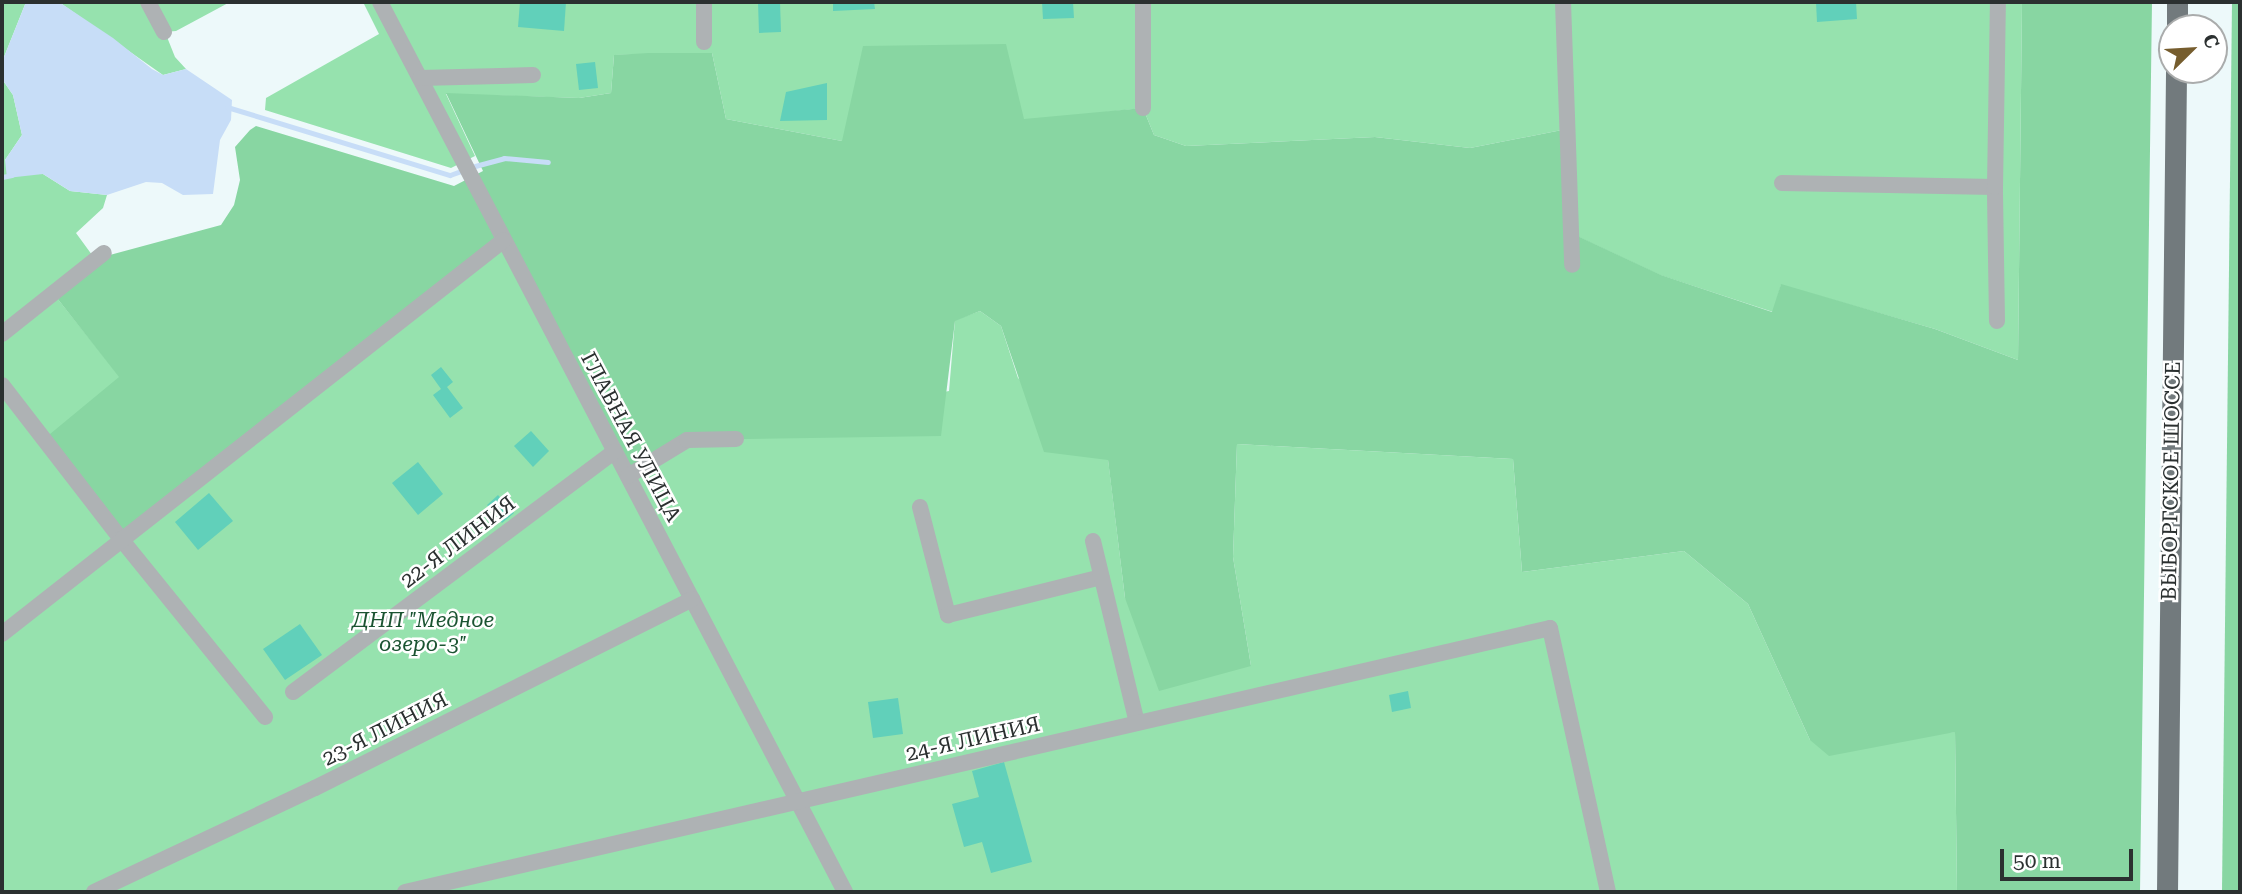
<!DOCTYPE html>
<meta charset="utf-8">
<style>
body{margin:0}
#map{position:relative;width:2242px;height:894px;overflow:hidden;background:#edf9fa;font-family:"Roboto Serif",serif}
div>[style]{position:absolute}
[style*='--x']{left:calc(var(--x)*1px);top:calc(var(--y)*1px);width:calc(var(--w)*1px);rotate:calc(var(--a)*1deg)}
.green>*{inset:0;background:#96e2ae}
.forest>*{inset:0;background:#88d6a2}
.water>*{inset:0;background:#c7ddf7}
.stream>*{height:5px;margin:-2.5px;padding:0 2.5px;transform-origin:2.5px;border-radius:2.5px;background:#c7ddf7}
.building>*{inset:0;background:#61d0ba}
.minor>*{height:16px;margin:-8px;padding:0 8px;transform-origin:8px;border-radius:8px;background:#aeb2b4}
.primary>*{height:21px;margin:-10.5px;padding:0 10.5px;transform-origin:10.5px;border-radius:10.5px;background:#727a7d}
span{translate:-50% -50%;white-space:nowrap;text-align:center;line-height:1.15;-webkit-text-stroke:5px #fff;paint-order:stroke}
.street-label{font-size:21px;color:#2b3030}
.park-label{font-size:21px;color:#1b5432;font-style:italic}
.frame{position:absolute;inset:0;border:4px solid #2b3030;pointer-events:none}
.north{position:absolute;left:2158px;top:14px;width:70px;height:70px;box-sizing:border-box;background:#fff;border:2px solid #aaacac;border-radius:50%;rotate:66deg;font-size:19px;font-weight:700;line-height:28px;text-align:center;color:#2b3030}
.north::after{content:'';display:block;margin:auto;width:24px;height:32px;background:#765d2e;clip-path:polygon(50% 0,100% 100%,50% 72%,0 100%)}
.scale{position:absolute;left:2000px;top:849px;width:133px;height:32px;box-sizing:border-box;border:4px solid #2b3030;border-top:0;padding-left:9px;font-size:21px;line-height:24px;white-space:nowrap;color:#2b3030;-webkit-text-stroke:5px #fff;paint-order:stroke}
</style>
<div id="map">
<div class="green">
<div style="clip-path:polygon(2px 2px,26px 2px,2px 62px,2px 78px)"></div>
<div style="clip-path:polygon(59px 2px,230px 2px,176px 31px,165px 32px,175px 57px,186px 69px,163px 75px)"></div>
<div style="clip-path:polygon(363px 2px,2022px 2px,2018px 360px,1935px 329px,1781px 285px,1773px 312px,1660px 275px,1570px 233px,1567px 129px,1470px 148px,1375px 137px,1186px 146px,1154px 135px,1143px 108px,842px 141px,726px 119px,712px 53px,614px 55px,611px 93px,579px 98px,446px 94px,475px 156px,451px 168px,265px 110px,266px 98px,379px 34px)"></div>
<div style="clip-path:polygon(2px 79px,13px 95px,22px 135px,5px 160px,43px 174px,70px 191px,107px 195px,103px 208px,76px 233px,95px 259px,53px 293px,120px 377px,504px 240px,687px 440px,949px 391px,955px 320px,980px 311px,1001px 326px,1018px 378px,1108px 459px,1125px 598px,1251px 666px,1233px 557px,1237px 444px,1513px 459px,1522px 572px,1684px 551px,1748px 604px,1810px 740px,1955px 732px,1957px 892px,2px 892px)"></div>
</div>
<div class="forest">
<div style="clip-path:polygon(2022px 2px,2152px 2px,2140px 892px,1957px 892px,1955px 732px,1829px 756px,1810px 740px,1748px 604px,1684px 551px,1522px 572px,1513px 459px,1237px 444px,1233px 557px,1251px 666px,1159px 691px,1125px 598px,1108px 460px,1044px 452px,1001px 326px,980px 311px,955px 321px,941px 436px,687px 440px,626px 473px,505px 240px,121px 539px,44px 439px,119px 377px,53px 293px,95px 259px,221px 225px,234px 205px,240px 180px,235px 147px,250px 130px,256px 126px,454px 186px,483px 171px,446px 93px,579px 98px,611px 93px,614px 55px,649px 53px,712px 53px,726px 119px,842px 141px,863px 46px,1006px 44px,1024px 119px,1143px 108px,1154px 135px,1186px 146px,1375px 137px,1470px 148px,1567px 129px,1571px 233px,1661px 275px,1772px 312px,1781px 284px,1935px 329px,2018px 360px)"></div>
<div style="clip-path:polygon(2232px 2px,2240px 2px,2240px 892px,2222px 892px)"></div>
</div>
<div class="water">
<div style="clip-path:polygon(26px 2px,59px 2px,113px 38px,152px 69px,163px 75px,186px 69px,232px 100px,231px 120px,220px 140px,213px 194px,183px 195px,162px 183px,146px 182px,107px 195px,70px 191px,43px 174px,7px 178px,5px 160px,22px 135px,13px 95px,2px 79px,2px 62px)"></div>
</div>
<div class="stream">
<div style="--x:227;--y:107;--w:233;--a:17"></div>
<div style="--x:450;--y:175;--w:12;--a:-20"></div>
<div style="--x:475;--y:166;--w:30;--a:-15"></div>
<div style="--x:504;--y:158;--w:44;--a:5.2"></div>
<div style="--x:2;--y:177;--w:10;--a:-11"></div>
</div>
<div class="building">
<div style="clip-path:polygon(520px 2px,566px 2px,564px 31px,518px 27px)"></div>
<div style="clip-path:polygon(758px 2px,780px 2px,781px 32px,759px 33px)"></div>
<div style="clip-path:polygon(833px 2px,874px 2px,875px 9px,833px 11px)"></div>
<div style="clip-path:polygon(1042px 2px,1073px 2px,1074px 18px,1043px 19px)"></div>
<div style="clip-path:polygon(1816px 2px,1856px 2px,1857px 19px,1817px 22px)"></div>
<div style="clip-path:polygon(595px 62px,598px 88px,579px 90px,576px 64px)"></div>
<div style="clip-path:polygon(827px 83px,827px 120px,780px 121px,786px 92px)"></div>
<div style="clip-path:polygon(441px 367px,453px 382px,447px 387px,463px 408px,450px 418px,433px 395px,441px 389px,431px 375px)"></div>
<div style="clip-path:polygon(531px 431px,549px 451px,533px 467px,514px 446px)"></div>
<div style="clip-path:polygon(418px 462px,443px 494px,418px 515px,392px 483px)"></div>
<div style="clip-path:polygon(209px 493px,233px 521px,198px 550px,175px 522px)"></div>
<div style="clip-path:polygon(498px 495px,514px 513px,502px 523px,487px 505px)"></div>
<div style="clip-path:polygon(300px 624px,322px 655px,285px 680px,263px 649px)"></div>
<div style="clip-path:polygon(1408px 691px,1411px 708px,1392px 712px,1389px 695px)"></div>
<div style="clip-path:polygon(898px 698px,903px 734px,873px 738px,868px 702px)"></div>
<div style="clip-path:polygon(1004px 762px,1032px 862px,991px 873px,982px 842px,964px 847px,952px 804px,979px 797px,972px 771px)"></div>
</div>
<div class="minor">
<div style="--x:148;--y:2;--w:34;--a:62"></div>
<div style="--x:380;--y:2;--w:1004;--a:62.41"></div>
<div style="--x:704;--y:2;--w:40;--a:90"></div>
<div style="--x:1563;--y:2;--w:263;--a:88"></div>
<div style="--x:420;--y:78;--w:113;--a:-1.5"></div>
<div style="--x:1143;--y:108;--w:106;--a:-90"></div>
<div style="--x:1782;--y:183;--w:213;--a:1.1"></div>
<div style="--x:1997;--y:321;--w:134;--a:-90.9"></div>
<div style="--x:1995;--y:187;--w:185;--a:-89.1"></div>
<div style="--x:2;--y:334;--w:130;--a:-38.5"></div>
<div style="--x:2;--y:385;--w:195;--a:52.3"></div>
<div style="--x:121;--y:539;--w:229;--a:51"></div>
<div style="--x:628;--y:476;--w:69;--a:-31.4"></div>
<div style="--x:687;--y:440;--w:49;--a:-1.2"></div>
<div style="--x:920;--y:507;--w:112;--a:75.5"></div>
<div style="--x:948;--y:615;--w:158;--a:-13.9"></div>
<div style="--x:1093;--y:541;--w:187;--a:76.4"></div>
<div style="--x:2;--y:634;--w:638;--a:-38.13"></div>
<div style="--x:293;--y:692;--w:402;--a:-36.8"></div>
<div style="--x:94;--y:892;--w:244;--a:-25.2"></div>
<div style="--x:315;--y:788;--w:422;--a:-26.6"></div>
<div style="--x:405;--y:892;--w:1175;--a:-12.98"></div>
<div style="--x:1550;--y:628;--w:270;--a:77.6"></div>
</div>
<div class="primary">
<div style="--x:2177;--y:28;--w:26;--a:-90"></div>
<div style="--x:2167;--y:892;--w:822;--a:-89.37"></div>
</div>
<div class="street-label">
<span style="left:631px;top:437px;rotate:62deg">ГЛАВНАЯ УЛИЦА</span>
<span style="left:2171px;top:481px;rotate:-89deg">ВЫБОРГСКОЕ ШОССЕ</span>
<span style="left:458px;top:542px;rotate:-37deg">22-Я ЛИНИЯ</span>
<span style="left:385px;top:729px;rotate:-27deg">23-Я ЛИНИЯ</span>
<span style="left:973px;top:739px;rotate:-13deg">24-Я ЛИНИЯ</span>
</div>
<div class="park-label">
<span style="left:423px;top:632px">ДНП "Медное<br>озеро-3"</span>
</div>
<div class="frame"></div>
<div class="north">С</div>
<div class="scale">50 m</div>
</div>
